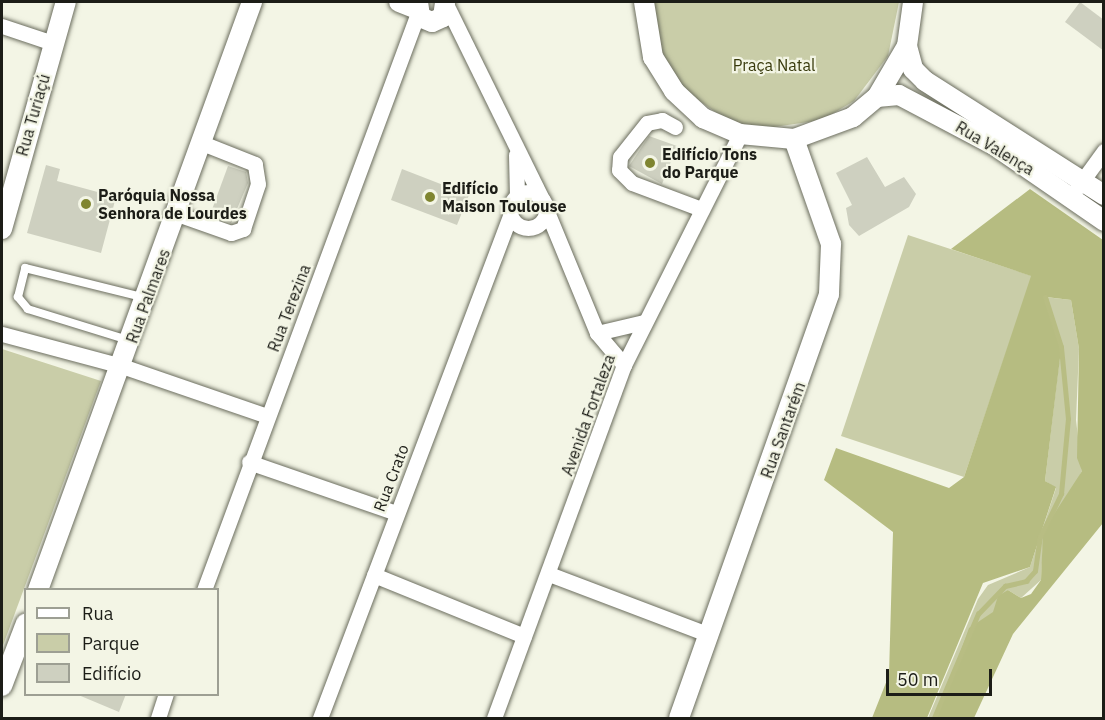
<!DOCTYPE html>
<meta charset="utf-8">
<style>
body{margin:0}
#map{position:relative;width:1105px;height:720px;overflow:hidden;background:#f3f5e5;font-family:"IBM Plex Sans",sans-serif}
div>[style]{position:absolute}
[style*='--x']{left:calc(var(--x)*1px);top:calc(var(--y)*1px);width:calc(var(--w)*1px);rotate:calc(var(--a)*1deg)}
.green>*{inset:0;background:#c9cda8}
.forest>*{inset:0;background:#b6bc81}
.stream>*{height:4.5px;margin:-2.25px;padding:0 2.25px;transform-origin:2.25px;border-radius:2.25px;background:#b8bd83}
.building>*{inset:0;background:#ced0c0}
.roads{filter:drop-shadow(0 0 2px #6b6d5e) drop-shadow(0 0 2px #6b6d5e)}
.service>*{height:8px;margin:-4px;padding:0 4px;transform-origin:4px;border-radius:4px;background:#fff}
.minor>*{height:15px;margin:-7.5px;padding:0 7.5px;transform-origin:7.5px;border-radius:7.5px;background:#fff}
.minor>.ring{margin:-7.5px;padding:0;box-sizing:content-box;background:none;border:15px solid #fff;border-radius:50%}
.tertiary>*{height:20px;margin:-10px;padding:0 10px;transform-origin:10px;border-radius:10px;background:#fff}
.dots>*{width:16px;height:16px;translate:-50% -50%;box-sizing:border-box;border:3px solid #f3f5e5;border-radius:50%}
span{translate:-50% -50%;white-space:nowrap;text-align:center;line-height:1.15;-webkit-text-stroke:4.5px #f3f5e5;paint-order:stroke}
.park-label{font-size:16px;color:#383a0c}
.street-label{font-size:16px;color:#1c1d17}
.poi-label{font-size:16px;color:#1c1d17;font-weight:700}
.left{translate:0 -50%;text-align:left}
.frame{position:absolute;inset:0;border:3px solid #1c1d17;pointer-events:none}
.legend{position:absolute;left:24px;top:588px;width:195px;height:108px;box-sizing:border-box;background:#f3f5e5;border:2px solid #9d9f93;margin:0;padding:8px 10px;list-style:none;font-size:18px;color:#1c1d17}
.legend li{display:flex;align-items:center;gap:12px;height:30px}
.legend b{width:30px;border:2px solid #9d9f93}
.scale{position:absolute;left:886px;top:669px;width:106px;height:27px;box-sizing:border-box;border:3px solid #1c1d17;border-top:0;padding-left:8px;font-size:18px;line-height:21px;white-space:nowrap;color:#1c1d17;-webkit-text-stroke:4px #f3f5e5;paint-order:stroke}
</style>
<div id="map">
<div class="green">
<div style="clip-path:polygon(649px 2px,899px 2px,888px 56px,854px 101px,822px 120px,760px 129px,730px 122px,678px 86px,661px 60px)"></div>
<div style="clip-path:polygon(908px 235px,1032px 276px,964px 477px,841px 436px)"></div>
<div style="clip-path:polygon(1045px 297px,1071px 300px,1079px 349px,1076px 420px,1082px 471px,1043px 545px,1041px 580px,1021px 598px,1008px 590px,939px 718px,928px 718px,978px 599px,988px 585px,1030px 567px,1056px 488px,1045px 481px,1061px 347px)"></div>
<div style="clip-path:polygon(2px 349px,101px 381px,2px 648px)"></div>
</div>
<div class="forest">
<div style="clip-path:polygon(1030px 189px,1103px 240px,1103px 523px,1013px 634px,974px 718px,937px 718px,969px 628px,993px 612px,998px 596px,1008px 590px,1021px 598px,1031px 594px,1041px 580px,1043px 531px,1082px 471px,1077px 458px,1079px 349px,1071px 300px,1046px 297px,1061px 350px,1045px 481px,1056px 487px,1030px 567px,983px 583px,927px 718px,872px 718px,889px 675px,893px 532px,824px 480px,836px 448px,949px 488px,964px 477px,1031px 276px,951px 249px)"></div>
</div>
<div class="stream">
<div style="--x:934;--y:718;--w:113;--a:-67.1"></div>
<div style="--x:978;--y:614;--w:39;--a:-46"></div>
<div style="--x:1005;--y:586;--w:22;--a:-13"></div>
<div style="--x:1026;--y:581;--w:13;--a:-48"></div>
<div style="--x:1035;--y:571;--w:34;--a:-82"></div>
<div style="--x:1040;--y:537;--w:48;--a:-64"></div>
<div style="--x:1061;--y:494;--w:75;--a:-84.7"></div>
<div style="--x:1068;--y:419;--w:72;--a:-95.6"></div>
<div style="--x:1061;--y:347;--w:52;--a:-107.7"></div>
</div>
<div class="building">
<div style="clip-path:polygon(1080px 2px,1104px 20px,1104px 51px,1065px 22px)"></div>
<div style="clip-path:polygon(649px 136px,677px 146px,662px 184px,629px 166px)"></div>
<div style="clip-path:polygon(867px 157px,885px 187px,904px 177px,916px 194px,909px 207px,859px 236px,849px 225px,846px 208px,852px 205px,836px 173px)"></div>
<div style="clip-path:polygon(46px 165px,60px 169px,57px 181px,116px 197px,101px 253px,27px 233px)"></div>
<div style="clip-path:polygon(228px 166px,246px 172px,248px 183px,231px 223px,210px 215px)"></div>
<div style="clip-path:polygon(402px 169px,469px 195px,457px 225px,391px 200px)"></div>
<div style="clip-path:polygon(76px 694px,126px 694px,119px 712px)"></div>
</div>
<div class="roads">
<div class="service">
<div style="--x:128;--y:340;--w:105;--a:-162.8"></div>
<div style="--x:28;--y:309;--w:16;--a:-130"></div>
<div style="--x:18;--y:297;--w:30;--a:-76"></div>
<div style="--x:25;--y:268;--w:121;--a:13.9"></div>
</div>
<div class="minor">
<div style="--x:446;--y:4;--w:217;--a:63.8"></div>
<div style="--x:2;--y:26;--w:54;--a:18.4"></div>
<div style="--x:675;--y:127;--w:15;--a:-152"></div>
<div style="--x:662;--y:120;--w:15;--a:169"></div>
<div style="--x:647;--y:123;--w:43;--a:128.5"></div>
<div style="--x:620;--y:157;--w:13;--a:94"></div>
<div style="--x:619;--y:170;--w:18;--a:45"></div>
<div style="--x:632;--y:183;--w:74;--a:20.6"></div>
<div style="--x:516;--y:155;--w:41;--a:88.6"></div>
<div style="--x:1077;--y:188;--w:46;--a:-53.9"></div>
<div class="ring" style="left:510px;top:192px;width:21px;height:21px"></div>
<div style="--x:546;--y:209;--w:134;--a:67.6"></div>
<div style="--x:597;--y:333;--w:42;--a:49.8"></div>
<div style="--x:177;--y:214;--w:57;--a:19.4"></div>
<div style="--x:231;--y:233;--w:13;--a:-18"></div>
<div style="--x:243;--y:229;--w:47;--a:-71.6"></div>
<div style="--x:258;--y:184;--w:20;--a:-99"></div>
<div style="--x:255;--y:164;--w:57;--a:-158.4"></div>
<div style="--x:597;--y:333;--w:48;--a:-13.2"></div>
<div style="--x:2;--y:334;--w:124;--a:14.9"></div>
<div style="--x:122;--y:366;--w:153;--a:19"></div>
<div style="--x:249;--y:462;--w:156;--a:19.1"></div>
<div style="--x:549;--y:574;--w:172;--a:20.8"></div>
<div style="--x:374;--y:575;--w:162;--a:22.1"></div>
<div style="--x:204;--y:590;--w:615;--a:-69.65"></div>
<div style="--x:158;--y:718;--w:25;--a:-72"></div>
<div style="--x:320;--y:718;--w:537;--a:-69.27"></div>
<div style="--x:494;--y:718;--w:376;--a:-69.8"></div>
<div style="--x:624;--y:365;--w:258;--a:-63.3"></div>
</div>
<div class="tertiary">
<div style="--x:399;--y:2;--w:19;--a:21"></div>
<div style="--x:418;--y:2;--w:15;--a:82"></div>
<div style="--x:420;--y:17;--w:13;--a:23"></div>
<div style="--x:432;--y:22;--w:12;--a:-24"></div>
<div style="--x:443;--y:17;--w:15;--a:-82"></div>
<div style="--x:644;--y:2;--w:56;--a:80.7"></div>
<div style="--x:653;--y:57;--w:40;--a:58"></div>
<div style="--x:674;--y:91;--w:40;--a:43"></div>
<div style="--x:703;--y:118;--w:40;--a:23.4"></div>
<div style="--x:740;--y:134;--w:54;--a:5.3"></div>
<div style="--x:794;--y:139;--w:63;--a:-20.4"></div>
<div style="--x:853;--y:117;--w:31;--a:-40"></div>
<div style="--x:877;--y:97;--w:59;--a:-59.5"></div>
<div style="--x:907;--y:46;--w:44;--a:-82.2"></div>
<div style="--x:907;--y:46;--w:24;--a:75"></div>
<div style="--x:913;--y:69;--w:17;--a:45"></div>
<div style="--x:925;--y:81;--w:212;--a:32.5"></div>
<div style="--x:877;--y:97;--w:22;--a:-5"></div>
<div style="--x:899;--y:95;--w:107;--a:27.8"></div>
<div style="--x:994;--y:145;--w:134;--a:34.6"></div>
<div style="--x:2;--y:229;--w:236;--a:-74.3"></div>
<div style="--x:38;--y:590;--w:626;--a:-70"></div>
<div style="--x:2;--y:686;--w:67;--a:-69.1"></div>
<div style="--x:679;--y:718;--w:450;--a:-70.5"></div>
<div style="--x:829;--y:294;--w:50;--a:-87.7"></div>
<div style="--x:831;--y:244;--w:111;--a:-109.4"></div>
</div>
</div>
<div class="dots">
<div style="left:650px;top:163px;background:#7f8530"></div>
<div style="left:430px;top:197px;background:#7f8530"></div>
<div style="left:86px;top:204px;background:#7f8530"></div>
</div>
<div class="park-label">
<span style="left:774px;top:65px">Praça Natal</span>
</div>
<div class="street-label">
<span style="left:33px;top:115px;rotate:-74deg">Rua Turiaçú</span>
<span style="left:995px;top:148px;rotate:31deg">Rua Valença</span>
<span style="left:148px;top:296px;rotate:-70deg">Rua Palmares</span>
<span style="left:289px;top:308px;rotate:-69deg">Rua Terezina</span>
<span style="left:588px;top:415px;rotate:-70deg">Avenida Fortaleza</span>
<span style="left:783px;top:430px;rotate:-70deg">Rua Santarém</span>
<span style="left:391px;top:478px;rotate:-69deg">Rua Crato</span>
</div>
<div class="poi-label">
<span class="left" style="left:662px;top:163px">Edifício Tons<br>do Parque</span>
<span class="left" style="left:442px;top:197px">Edifício<br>Maison Toulouse</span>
<span class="left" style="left:98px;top:204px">Paróquia Nossa<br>Senhora de Lourdes</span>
</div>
<div class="frame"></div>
<ul class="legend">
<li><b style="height:8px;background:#fff"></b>Rua</li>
<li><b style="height:16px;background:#c9cda8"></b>Parque</li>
<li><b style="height:16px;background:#ced0c0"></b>Edifício</li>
</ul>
<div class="scale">50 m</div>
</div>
